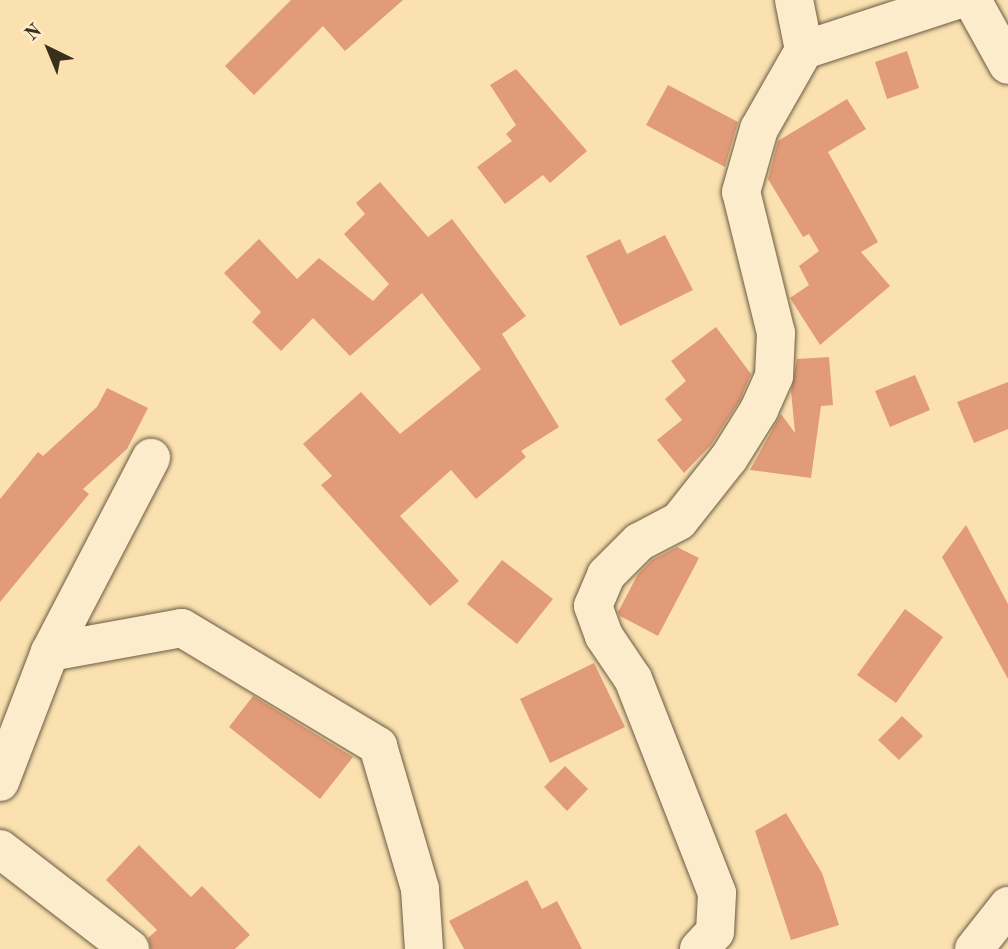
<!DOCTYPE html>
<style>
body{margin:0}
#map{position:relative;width:1008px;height:949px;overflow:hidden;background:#fbe1b0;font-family:"Old Standard TT",serif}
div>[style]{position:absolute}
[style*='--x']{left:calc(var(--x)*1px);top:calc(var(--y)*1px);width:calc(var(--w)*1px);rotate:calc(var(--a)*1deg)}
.building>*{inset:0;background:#e29b78}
.roads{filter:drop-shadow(0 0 2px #6a5b42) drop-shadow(0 0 2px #6a5b42)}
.minor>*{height:38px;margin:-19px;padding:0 19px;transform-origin:19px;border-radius:19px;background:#fceccc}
span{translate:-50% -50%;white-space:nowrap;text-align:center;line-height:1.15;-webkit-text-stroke:7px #fceccc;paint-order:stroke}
.north{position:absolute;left:14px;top:14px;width:70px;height:70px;-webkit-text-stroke:5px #fceccc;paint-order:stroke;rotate:317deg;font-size:19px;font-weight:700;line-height:28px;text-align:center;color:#3a2e1d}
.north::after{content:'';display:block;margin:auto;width:24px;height:32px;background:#3a2e1d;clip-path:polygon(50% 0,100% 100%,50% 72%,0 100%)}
</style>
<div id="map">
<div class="building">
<div style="clip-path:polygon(291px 0,403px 0,345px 51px,323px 26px,254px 95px,225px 66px)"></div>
<div style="clip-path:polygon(907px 51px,919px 88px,887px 99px,875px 62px)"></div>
<div style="clip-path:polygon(516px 69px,587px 151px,550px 183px,543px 175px,505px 204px,477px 167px,512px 141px,506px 134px,516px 125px,490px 85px)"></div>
<div style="clip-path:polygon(668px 85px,738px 122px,725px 167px,646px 125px)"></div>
<div style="clip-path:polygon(847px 99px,866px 129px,828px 152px,878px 242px,861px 252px,890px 286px,820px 345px,790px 298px,809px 285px,799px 266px,819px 251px,809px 234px,803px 237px,768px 179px,778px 141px)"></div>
<div style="clip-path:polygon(380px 182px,428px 237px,452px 219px,526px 316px,502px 334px,559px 427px,521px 451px,526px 457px,476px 499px,451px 470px,400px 516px,459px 581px,430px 606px,321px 485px,332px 476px,303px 444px,361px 392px,400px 434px,481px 369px,422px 293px,350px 356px,313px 318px,281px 351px,252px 322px,261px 312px,224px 273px,259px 239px,297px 279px,319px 258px,373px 301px,389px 284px,344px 234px,365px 214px,356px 203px)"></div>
<div style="clip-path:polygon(665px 235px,693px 290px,620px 326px,586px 256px,620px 239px,627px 254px)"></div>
<div style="clip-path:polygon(716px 327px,751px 374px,740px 400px,711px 445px,684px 473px,657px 440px,682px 420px,665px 399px,686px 381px,671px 361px)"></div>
<div style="clip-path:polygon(829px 357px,833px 405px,821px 406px,811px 478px,750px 470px,781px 414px,795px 433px,791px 391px,797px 359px)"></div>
<div style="clip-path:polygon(915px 375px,930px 410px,890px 427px,875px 391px)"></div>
<div style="clip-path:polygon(1008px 382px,1008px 429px,974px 443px,957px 402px)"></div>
<div style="clip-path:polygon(107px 388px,148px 408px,127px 449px,83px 489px,89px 494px,0 602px,0 499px,38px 452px,43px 456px,97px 407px)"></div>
<div style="clip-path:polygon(966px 525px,1008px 604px,1008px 679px,942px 557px)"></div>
<div style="clip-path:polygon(677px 547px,699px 558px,658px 636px,620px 616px,618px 612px,638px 574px,652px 560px)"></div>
<div style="clip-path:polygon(502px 560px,553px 599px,517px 644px,467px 604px)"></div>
<div style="clip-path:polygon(905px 609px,943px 637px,896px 703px,857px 675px)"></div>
<div style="clip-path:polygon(594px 663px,625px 727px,550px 763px,520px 699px)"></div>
<div style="clip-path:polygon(253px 696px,353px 757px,320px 799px,229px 727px)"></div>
<div style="clip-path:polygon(902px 716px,923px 736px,899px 760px,878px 740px)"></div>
<div style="clip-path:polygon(565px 766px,588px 789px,567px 811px,544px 787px)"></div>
<div style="clip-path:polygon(786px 813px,822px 873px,839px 925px,791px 940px,755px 831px)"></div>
<div style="clip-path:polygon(139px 845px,191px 897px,202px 886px,250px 935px,235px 949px,151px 949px,148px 938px,157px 930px,106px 880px)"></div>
<div style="clip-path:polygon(527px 880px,542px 909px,557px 901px,582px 949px,464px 949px,449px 921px)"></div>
</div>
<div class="roads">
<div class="minor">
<div style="--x:972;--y:0;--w:74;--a:61"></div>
<div style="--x:804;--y:50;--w:161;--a:-18.1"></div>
<div style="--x:50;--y:652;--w:219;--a:-62.5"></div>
<div style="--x:0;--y:782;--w:139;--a:-69"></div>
<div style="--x:50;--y:652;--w:134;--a:-10.3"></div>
<div style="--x:182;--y:628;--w:229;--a:31"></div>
<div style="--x:378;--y:746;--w:149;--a:73.6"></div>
<div style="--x:420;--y:889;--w:60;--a:86.2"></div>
<div style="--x:0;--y:849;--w:164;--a:37.6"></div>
<div style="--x:699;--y:949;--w:23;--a:-47"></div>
<div style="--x:715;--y:932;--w:39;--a:-87"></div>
<div style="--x:717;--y:893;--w:230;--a:-111.4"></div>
<div style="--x:633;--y:679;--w:52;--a:-124"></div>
<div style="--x:604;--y:636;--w:32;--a:-110"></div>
<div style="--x:593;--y:606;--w:34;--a:-67"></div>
<div style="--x:606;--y:575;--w:47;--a:-45"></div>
<div style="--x:639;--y:542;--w:45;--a:-27.7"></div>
<div style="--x:679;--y:521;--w:80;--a:-51.6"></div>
<div style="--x:729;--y:458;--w:57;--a:-58"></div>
<div style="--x:759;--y:410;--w:37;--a:-66"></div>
<div style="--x:774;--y:376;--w:43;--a:-87.3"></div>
<div style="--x:776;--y:333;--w:145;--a:-103.9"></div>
<div style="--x:741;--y:192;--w:66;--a:-74.1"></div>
<div style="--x:759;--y:129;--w:91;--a:-60.3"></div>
<div style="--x:804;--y:50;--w:51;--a:-101.3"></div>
<div style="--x:974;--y:949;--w:55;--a:-51.7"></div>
</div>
</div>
<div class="north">N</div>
</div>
